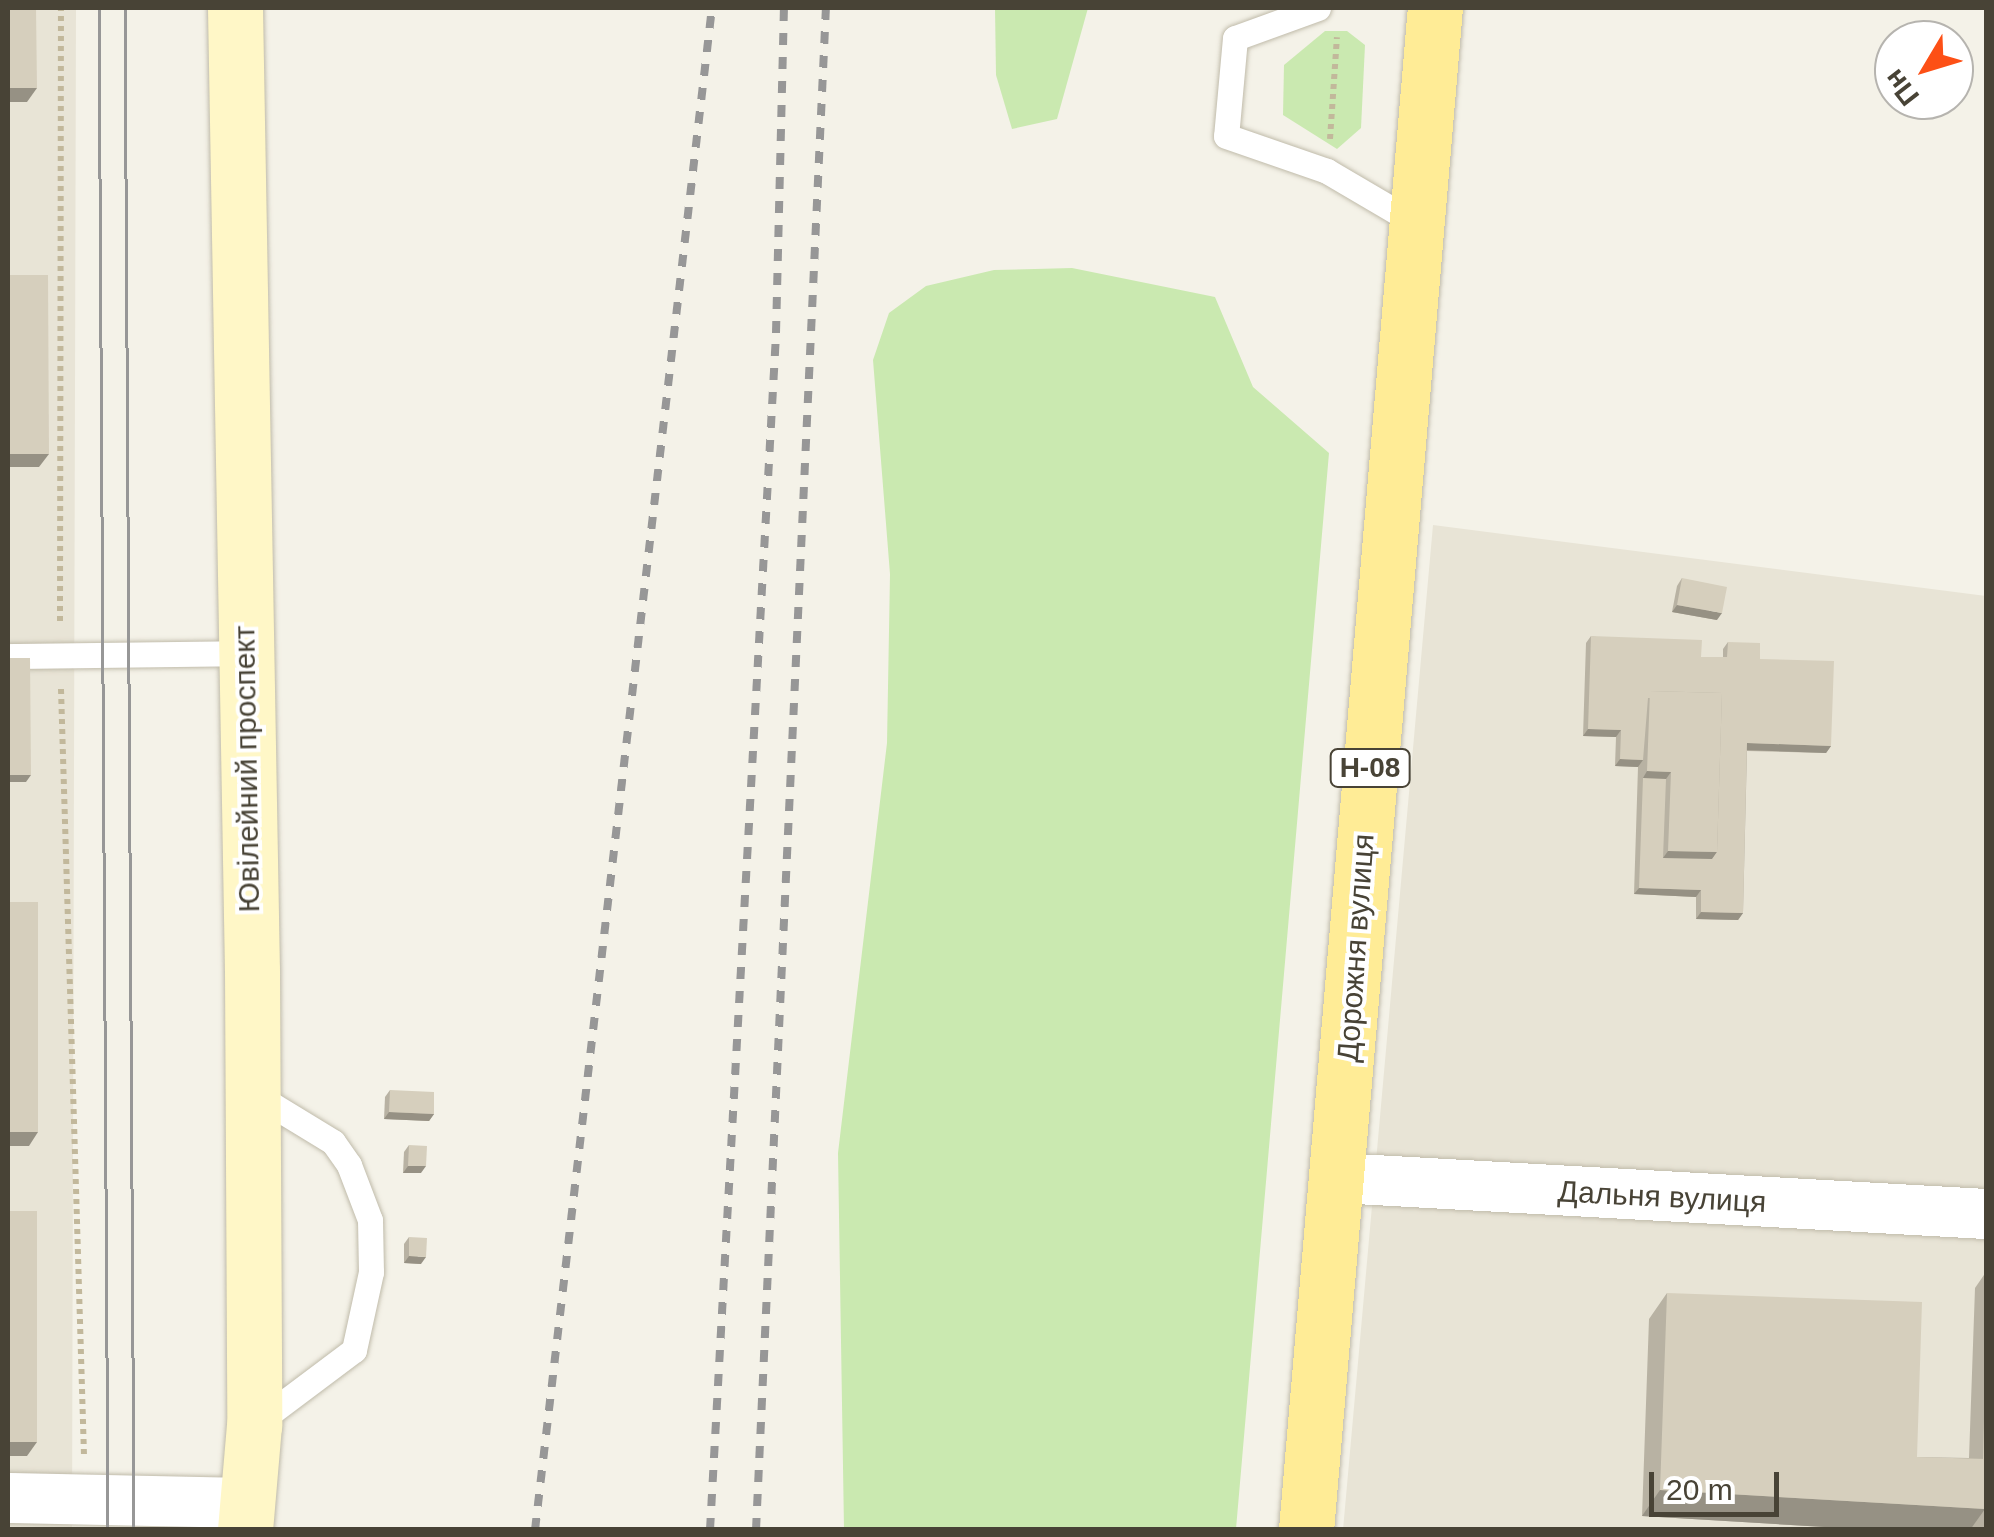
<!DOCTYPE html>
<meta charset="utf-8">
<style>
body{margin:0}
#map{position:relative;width:1994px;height:1537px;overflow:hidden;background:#f4f2e8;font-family:Helvetica,sans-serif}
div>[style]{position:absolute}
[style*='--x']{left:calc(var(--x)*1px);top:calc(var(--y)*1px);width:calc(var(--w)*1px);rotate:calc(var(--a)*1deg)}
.residential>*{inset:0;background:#e8e4d6}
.green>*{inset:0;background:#cae9b0}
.path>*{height:6px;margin-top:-3px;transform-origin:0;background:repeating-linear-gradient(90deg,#c2b89b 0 5px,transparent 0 10px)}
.roads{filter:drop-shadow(0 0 2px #c0bbaa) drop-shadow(0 0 2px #c0bbaa)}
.service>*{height:25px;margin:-12.5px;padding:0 12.5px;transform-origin:12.5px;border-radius:12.5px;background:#fff}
.minor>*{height:50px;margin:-25px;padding:0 25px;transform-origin:25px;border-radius:25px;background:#fff}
.secondary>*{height:55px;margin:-27.5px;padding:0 27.5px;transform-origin:27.5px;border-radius:27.5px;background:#fff7c7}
.primary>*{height:55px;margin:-27.5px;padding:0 27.5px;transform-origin:27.5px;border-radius:27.5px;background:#ffec96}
.tram>*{height:2.5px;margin:-1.25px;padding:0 1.25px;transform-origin:1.25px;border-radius:1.25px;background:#979797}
.rail>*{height:8px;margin-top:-4px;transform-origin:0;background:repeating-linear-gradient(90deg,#979797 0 12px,transparent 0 24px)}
.wall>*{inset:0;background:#b8b2a3}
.shaded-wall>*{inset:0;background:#969184}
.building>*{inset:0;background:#d6cfbd}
span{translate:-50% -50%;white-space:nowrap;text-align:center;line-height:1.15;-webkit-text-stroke:8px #fff;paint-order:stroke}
.shield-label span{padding:2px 8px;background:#fff;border:2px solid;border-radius:8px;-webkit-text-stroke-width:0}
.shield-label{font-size:28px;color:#484336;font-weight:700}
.street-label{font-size:30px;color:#484336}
.frame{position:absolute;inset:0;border:10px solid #484336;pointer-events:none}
.north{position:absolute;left:1874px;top:20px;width:100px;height:100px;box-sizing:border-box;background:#fff;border:2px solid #b6b4af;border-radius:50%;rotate:232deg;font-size:28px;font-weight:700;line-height:40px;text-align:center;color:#484336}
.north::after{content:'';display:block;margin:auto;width:35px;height:45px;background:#fd5016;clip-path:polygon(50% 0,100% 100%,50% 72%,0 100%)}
.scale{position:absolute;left:1649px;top:1472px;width:130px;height:45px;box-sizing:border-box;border:5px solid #484336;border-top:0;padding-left:12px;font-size:30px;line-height:35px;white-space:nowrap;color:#484336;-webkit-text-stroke:8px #fff;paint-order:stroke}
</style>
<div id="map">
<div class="residential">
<div style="clip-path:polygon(8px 8px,76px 8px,72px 1529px,8px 1530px)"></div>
<div style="clip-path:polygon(1433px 525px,1986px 596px,1986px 1529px,1343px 1530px)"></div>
</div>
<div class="green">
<div style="clip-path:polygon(995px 8px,1088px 8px,1057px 119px,1012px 129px,996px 75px)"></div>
<div style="clip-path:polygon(1325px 31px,1347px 31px,1365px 45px,1361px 128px,1337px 149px,1283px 115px,1284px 65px)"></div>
<div style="clip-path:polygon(1072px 268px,1215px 297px,1253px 387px,1329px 453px,1236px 1529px,844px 1529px,838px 1153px,887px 743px,890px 574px,873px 360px,889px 313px,926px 286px,994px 270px)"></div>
</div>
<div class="path">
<div style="--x:1330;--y:139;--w:102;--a:-86.1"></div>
<div style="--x:60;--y:621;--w:613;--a:-89.91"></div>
<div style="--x:61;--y:689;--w:767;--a:88.28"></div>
</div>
<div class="roads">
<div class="service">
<div style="--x:1318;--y:8;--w:88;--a:160.1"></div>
<div style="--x:1235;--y:38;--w:98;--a:95.2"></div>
<div style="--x:1226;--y:136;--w:107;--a:19.1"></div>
<div style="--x:1327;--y:171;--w:99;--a:30.5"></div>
<div style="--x:8;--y:656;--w:237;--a:-0.7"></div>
<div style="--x:251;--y:1092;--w:96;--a:31.4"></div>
<div style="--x:333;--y:1142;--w:28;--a:55"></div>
<div style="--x:349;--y:1165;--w:59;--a:69.1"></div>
<div style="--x:370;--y:1220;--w:52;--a:88.9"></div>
<div style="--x:371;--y:1272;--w:80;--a:102.3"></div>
<div style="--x:354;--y:1350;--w:125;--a:143.1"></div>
</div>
<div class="minor">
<div style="--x:1338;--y:1178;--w:649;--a:3.18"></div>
<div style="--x:8;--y:1498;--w:237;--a:1.2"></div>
</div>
<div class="secondary">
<div style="--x:235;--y:8;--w:963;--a:88.99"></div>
<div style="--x:252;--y:971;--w:454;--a:89.7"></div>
<div style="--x:254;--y:1425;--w:105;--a:94.9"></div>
</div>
<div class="primary">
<div style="--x:1306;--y:1530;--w:1527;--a:-85.16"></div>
</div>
</div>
<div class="tram">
<div style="--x:99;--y:8;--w:1522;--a:89.66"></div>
<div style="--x:125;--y:8;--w:1522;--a:89.66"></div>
</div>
<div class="rail">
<div style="--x:535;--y:1530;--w:1532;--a:-83.37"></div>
<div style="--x:710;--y:1530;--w:1199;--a:-86.84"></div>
<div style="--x:776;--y:333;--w:325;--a:-88.6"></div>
<div style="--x:756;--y:1530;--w:1524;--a:-87.37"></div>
</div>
<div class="wall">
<div style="clip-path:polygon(1682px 578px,1717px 620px,1672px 612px,1677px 586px)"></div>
<div style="clip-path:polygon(1591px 636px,1701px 657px,1723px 657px,1723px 649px,1728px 642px,1760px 659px,1831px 746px,1826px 753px,1747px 751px,1743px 913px,1738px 920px,1696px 919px,1696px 897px,1634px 894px,1638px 767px,1615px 766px,1616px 737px,1583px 736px,1586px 643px)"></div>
<div style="clip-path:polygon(390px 1090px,434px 1114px,429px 1121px,384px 1119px,385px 1097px)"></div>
<div style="clip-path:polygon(409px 1145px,421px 1173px,403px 1173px,404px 1152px)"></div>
<div style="clip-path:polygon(409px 1237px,421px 1264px,404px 1263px,404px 1244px)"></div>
<div style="clip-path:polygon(1986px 1272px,1986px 1530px,1876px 1530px,1642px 1516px,1649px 1319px,1667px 1293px,1917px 1457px,1969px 1458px,1975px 1288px)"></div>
</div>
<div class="shaded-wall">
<div style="clip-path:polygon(8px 88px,37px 88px,27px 102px,8px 102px)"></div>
<div style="clip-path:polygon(8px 454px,49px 454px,39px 467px,8px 467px)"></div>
<div style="clip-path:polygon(1677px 605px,1722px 613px,1717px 620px,1672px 612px)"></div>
<div style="clip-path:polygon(1588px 729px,1621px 730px,1616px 737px,1583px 736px)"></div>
<div style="clip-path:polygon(1747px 743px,1831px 746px,1826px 753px,1743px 750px)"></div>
<div style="clip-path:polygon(1620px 759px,1643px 760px,1638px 767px,1615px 766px)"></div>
<div style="clip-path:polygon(1647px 771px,1671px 772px,1661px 786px,1643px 778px)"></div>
<div style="clip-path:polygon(8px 775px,31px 775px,26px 782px,8px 782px)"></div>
<div style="clip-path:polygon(1668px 851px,1717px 852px,1708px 866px,1658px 865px)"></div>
<div style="clip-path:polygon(1639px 888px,1701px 890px,1696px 897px,1634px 894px)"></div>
<div style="clip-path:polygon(1701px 912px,1743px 913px,1738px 920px,1696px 919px)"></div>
<div style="clip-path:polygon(389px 1112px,434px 1114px,429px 1121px,384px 1119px)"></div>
<div style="clip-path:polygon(8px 1132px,38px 1132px,29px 1146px,8px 1146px)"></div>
<div style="clip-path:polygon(408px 1166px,426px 1166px,421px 1173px,403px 1173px)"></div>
<div style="clip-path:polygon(409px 1256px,426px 1257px,421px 1264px,404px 1263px)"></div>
<div style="clip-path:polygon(8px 1442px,37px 1442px,27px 1456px,8px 1456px)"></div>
<div style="clip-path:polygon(1660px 1490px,1985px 1509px,1970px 1530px,1876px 1530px,1642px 1516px)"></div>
</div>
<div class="building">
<div style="clip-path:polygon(8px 8px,36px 8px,37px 88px,8px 88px)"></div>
<div style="clip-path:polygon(8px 275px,48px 275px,49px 454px,8px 454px)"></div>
<div style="clip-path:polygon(1682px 578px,1727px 587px,1722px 613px,1677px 605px)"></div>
<div style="clip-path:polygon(1591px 636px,1702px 640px,1701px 657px,1727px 657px,1728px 642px,1760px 643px,1760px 659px,1834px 661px,1831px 746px,1747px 743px,1743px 913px,1701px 912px,1701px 890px,1639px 888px,1643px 778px,1666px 779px,1663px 858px,1712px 859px,1717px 852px,1722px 693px,1650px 691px,1650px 698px,1648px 698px,1643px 760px,1620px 759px,1621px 730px,1588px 729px)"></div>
<div style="clip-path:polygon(8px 658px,30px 658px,31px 775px,8px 775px)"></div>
<div style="clip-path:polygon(1650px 691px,1722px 693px,1717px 852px,1668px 851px,1671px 772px,1647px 771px)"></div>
<div style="clip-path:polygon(8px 902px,38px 902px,38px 1132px,8px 1132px)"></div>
<div style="clip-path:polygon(390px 1090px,434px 1092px,434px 1114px,389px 1112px)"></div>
<div style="clip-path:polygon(409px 1145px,427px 1146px,426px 1166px,408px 1166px)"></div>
<div style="clip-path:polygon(8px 1211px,37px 1211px,37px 1442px,8px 1442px)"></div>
<div style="clip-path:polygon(409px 1237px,427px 1238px,426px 1257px,409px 1256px)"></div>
<div style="clip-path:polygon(1667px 1293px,1922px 1302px,1917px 1457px,1986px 1459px,1986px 1530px,1984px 1530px,1985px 1509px,1660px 1490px)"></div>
<div style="clip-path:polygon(1986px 1345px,1986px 1475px,1986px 1459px,1983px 1459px)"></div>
</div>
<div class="shield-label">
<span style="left:1370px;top:768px">Н-08</span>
</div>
<div class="street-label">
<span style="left:247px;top:769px;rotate:-91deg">Ювілейний проспект</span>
<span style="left:1356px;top:948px;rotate:-86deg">Дорожня вулиця</span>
<span style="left:1662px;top:1197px;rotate:3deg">Дальня вулиця</span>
</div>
<div class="frame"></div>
<div class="north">Пн</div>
<div class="scale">20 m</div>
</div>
